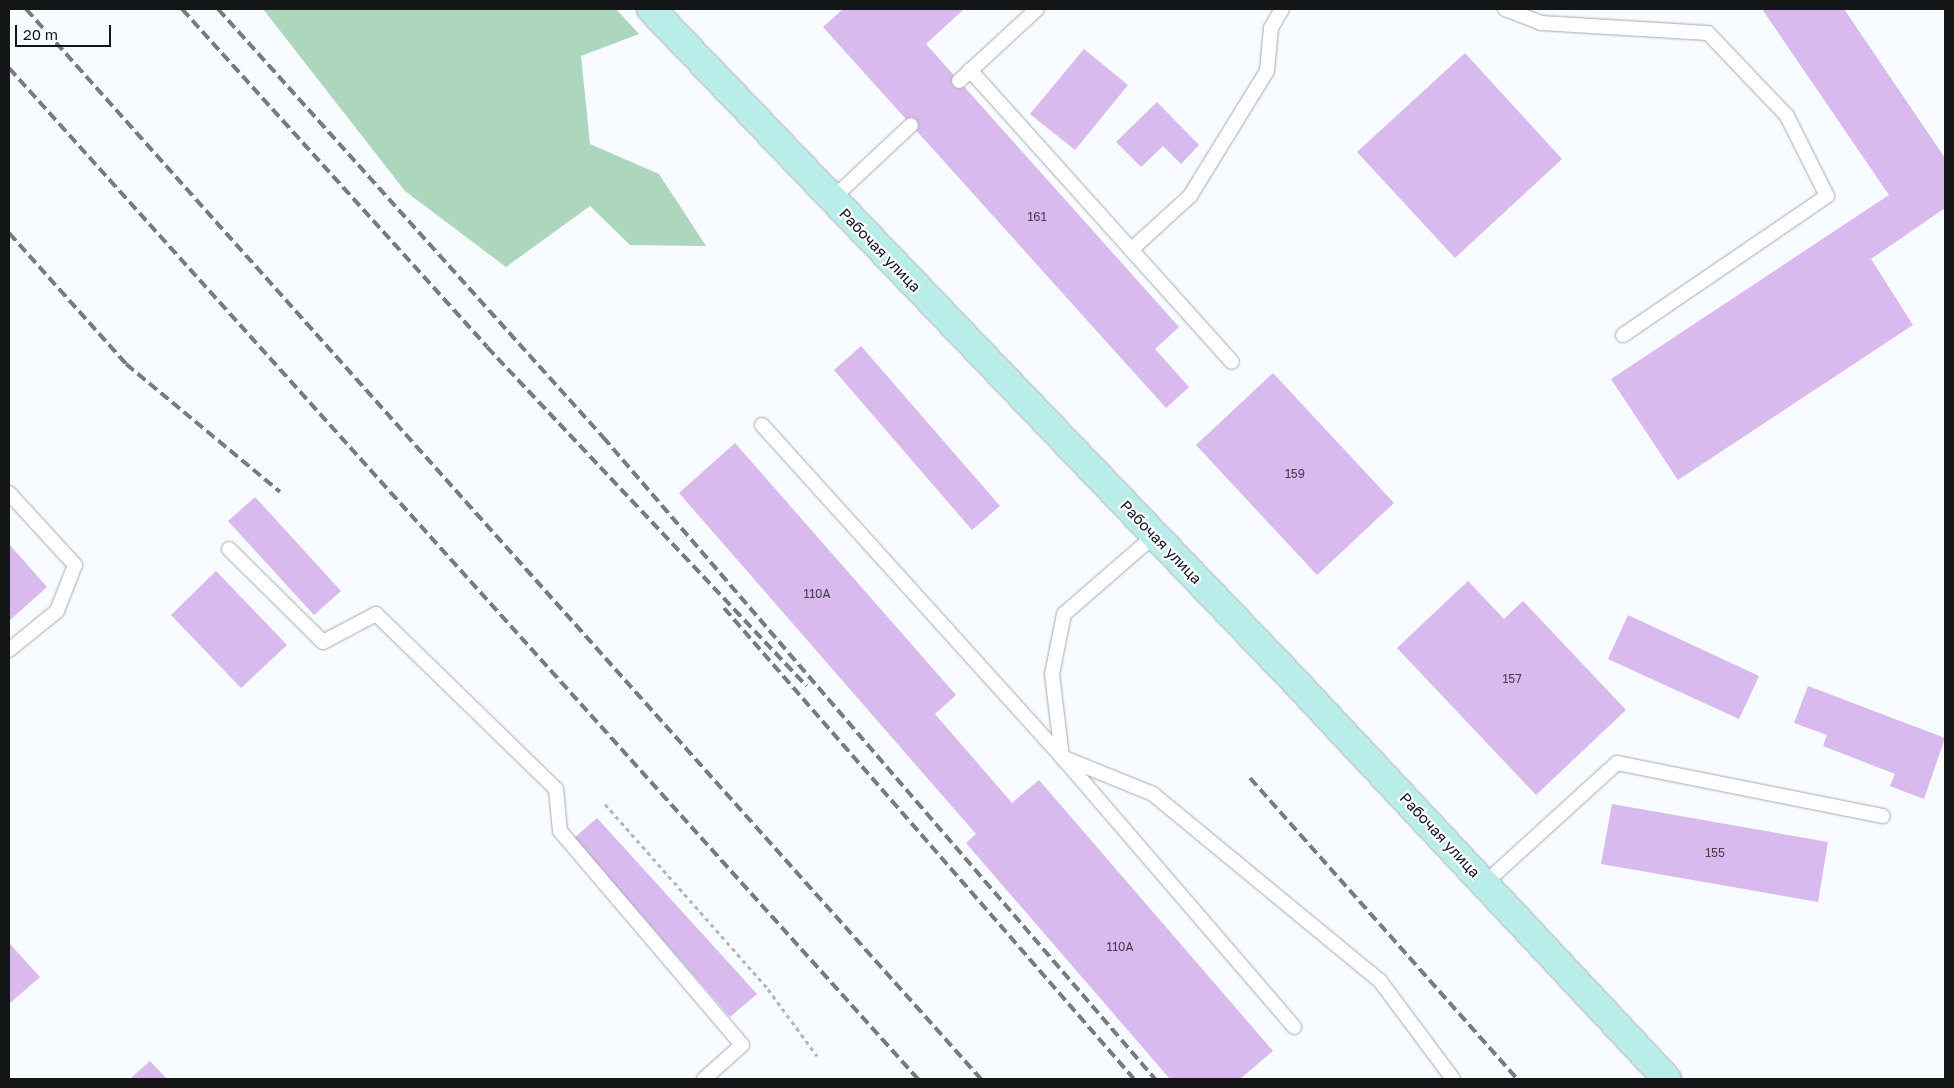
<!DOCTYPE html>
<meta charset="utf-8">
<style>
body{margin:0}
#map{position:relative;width:1954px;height:1088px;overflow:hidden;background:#f8fbff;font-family:"Golos Text",sans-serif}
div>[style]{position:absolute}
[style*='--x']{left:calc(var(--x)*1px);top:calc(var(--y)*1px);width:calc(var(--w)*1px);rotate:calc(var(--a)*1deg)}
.green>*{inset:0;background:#acd7bc}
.building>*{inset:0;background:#d8baee}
.path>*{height:3px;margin-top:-1.5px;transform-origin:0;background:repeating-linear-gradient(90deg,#b3b5b9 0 4px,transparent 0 8px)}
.roads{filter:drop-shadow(0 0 1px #a4a9af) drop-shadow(0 0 1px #a4a9af)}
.lane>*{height:14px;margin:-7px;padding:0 7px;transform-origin:7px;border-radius:7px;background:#fff}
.secondary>*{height:28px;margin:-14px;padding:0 14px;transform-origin:14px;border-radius:14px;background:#b8ede9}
.rail>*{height:4px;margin-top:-2px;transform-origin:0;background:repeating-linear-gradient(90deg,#787b7e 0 10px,transparent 0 15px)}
span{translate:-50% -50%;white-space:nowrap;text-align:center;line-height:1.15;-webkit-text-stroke:4.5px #f8fbff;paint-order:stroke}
.number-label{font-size:12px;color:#443e4d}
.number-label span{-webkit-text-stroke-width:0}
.street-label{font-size:15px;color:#131517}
.frame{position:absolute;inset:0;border:10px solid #131517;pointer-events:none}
.scale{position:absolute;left:15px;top:25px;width:96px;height:22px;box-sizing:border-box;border:2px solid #131517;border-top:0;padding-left:6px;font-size:15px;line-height:18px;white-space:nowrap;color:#131517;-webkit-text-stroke:4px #f8fbff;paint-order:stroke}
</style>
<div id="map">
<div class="green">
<div style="clip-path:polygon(263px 9px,616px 9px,639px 34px,581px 56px,590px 144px,659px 174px,706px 246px,630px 245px,590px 206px,506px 267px,405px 191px)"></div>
</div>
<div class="building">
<div style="clip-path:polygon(843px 9px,964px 9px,926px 44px,1179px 327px,1155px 349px,1189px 387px,1166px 408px,823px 27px)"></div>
<div style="clip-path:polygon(1762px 9px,1844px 9px,1945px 158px,1945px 208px,1871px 259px,1913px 325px,1678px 480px,1611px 379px,1889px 195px)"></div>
<div style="clip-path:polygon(1084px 49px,1128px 85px,1075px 150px,1030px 114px)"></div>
<div style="clip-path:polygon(1465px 53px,1562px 159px,1455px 258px,1357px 152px)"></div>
<div style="clip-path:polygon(1157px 102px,1199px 145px,1181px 164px,1163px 146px,1141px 167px,1116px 142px)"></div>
<div style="clip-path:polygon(861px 346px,1000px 506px,972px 530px,834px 370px)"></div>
<div style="clip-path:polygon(1273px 373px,1394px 503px,1317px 575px,1196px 445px)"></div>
<div style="clip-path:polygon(735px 443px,956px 695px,935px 714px,1012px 803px,1039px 780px,1273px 1051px,1240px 1079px,1170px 1079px,966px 843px,976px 834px,679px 493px)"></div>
<div style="clip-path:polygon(255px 497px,341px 591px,314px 615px,228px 521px)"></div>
<div style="clip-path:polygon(9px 544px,47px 587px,9px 621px)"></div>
<div style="clip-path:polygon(216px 571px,287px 645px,241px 688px,171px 615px)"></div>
<div style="clip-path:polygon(1468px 581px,1504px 619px,1523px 601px,1626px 710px,1536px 795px,1397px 648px)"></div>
<div style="clip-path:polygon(1628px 615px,1759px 676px,1739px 719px,1608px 659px)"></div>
<div style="clip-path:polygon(1808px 686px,1945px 738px,1924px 799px,1890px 786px,1895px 774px,1823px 746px,1827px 735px,1794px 723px)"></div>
<div style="clip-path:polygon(1612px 804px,1828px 842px,1818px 902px,1601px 864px)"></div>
<div style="clip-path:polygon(597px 818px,757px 994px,730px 1017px,574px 838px)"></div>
<div style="clip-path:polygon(9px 943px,40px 977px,9px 1004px)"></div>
<div style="clip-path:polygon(150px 1061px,167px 1079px,130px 1079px)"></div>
</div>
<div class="path">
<div style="--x:605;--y:804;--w:247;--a:48.6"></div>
<div style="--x:768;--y:989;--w:83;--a:53.8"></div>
</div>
<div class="roads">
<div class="lane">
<div style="--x:1505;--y:9;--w:39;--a:21"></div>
<div style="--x:1541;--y:23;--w:167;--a:3.4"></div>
<div style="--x:1708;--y:33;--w:115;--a:46.4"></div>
<div style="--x:1787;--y:116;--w:89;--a:63.4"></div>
<div style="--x:1827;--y:196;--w:247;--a:145.7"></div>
<div style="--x:970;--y:70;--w:392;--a:48.1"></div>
<div style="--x:959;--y:81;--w:106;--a:-42.7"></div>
<div style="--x:832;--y:199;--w:108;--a:-43.1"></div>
<div style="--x:1133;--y:248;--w:77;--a:-42.4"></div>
<div style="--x:1190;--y:196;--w:147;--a:-58.4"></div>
<div style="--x:1267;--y:71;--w:43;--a:-84.7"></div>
<div style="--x:1271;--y:28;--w:22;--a:-60"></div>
<div style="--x:762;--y:425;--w:447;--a:47.9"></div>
<div style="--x:1062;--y:757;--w:98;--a:22.1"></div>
<div style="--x:1153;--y:794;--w:294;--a:39.5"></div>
<div style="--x:1380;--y:981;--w:122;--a:53.3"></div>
<div style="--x:9;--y:493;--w:98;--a:47.5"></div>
<div style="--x:75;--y:565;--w:49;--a:111.4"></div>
<div style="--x:57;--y:611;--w:62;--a:140.9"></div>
<div style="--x:1155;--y:535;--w:121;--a:139"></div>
<div style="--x:1064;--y:614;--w:61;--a:101.3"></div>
<div style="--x:1052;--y:674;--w:84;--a:83.1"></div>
<div style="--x:1062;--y:757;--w:356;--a:49.3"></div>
<div style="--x:229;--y:549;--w:132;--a:44.7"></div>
<div style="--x:323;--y:642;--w:60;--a:-27.8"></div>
<div style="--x:376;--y:614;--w:251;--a:44.2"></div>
<div style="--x:556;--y:789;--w:42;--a:84.6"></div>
<div style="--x:560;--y:831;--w:281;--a:49.6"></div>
<div style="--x:742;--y:1045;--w:51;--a:138.2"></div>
<div style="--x:1485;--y:883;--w:178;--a:-42.3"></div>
<div style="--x:1617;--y:763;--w:271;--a:11.3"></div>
</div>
<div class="secondary">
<div style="--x:651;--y:9;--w:925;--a:46.23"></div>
<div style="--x:1291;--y:677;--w:550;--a:46.91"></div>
</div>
</div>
<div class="rail">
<div style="--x:26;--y:9;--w:1434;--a:48.25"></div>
<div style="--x:182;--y:9;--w:455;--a:47.9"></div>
<div style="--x:487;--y:347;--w:466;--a:46.7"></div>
<div style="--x:218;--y:9;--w:576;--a:48.03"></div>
<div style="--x:603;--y:437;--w:847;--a:49.31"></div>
<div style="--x:9;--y:68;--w:1360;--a:48.04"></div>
<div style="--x:9;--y:233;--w:176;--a:48.2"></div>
<div style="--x:126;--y:364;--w:200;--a:39.7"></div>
<div style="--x:724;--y:608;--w:624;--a:48.96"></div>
<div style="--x:1250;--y:778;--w:402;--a:48.4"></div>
</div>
<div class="number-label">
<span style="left:1037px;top:217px">161</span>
<span style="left:1295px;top:474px">159</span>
<span style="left:817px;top:594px">110А</span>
<span style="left:1512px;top:679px">157</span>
<span style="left:1715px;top:853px">155</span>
<span style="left:1120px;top:947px">110А</span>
</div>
<div class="street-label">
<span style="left:880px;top:250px;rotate:46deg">Рабочая улица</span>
<span style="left:1161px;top:542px;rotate:46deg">Рабочая улица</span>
<span style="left:1440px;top:835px;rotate:47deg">Рабочая улица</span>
</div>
<div class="frame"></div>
<div class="scale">20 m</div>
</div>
